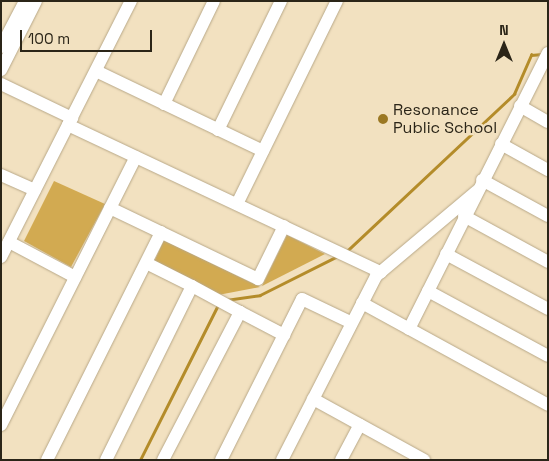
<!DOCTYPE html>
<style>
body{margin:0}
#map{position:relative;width:549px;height:461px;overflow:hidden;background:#f2e1c0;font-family:"Space Grotesk",sans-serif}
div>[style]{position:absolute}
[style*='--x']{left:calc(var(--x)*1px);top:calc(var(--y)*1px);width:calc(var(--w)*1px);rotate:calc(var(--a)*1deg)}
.green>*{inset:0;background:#d2aa51}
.stream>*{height:2.5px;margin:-1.25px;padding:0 1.25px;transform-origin:1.25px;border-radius:1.25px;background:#b48c2a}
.roads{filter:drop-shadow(0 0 1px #b8a888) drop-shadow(0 0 1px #b8a888)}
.minor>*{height:12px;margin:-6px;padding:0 6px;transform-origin:6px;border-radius:6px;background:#fff}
.dots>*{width:14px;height:14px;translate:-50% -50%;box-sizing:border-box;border:2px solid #f2e1c0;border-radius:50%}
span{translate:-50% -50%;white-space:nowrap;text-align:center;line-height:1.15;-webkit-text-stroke:4.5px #f2e1c0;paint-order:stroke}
.poi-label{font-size:16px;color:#2b2518}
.left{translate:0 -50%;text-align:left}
.frame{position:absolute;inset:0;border:2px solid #2b2518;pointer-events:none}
.north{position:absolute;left:479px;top:20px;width:50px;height:50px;-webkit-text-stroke:4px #f2e1c0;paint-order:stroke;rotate:0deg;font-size:14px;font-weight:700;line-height:20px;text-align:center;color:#2b2518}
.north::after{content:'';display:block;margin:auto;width:18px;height:22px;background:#2b2518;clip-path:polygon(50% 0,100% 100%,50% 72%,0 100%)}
.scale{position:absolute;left:20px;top:30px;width:132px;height:22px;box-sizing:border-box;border:2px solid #2b2518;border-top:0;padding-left:6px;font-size:15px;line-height:18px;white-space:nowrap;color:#2b2518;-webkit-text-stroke:4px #f2e1c0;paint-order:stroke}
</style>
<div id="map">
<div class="green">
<div style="clip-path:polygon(54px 181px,105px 204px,71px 267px,24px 241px)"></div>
<div style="clip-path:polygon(287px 235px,325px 254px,262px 286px)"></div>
<div style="clip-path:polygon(164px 240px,260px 287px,218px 295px,153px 264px)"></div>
</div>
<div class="stream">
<div style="--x:348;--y:250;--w:228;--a:-43.2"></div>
<div style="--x:514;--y:94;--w:43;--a:-66.4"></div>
<div style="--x:531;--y:55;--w:11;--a:-5"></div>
<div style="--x:226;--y:300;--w:34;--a:-8"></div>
<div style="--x:260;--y:295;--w:85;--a:-26.6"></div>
<div style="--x:140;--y:460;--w:174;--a:-63.3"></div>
</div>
<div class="roads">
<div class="minor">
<div style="--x:1;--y:47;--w:52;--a:-62.4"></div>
<div style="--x:1;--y:70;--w:77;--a:-63.1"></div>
<div style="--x:96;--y:71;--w:185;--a:25.6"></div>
<div style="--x:1;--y:84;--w:79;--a:25.6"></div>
<div style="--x:164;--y:104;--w:114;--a:-64.1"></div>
<div style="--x:520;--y:106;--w:32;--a:30"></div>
<div style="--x:68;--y:125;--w:346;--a:25.2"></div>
<div style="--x:218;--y:130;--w:144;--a:-64"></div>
<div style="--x:501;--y:144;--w:54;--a:29"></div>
<div style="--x:1;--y:175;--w:37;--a:24"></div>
<div style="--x:482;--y:180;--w:75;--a:28.6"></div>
<div style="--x:237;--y:204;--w:226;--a:-63.8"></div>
<div style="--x:110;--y:208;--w:164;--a:25.6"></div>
<div style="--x:258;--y:279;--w:59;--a:-63.9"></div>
<div style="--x:464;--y:216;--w:96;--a:28.7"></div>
<div style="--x:9;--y:242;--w:75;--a:27.9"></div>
<div style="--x:446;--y:254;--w:116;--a:28.3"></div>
<div style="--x:1;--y:257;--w:287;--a:-63.1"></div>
<div style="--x:192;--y:286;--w:55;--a:28.4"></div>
<div style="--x:428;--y:291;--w:136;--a:28.4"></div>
<div style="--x:362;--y:303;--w:212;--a:28.7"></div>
<div style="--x:409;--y:329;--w:309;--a:-63.3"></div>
<div style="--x:313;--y:399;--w:127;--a:28.8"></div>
<div style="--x:1;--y:425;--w:300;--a:-63.3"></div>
<div style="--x:47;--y:460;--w:255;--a:-63.4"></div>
<div style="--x:106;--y:460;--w:194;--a:-63.7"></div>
<div style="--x:192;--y:286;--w:51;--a:-153.4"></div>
<div style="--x:163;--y:460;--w:167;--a:-62.5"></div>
<div style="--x:240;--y:312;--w:50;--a:27.6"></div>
<div style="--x:221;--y:460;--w:180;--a:-63.3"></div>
<div style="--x:302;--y:299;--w:55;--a:25.6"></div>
<div style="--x:282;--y:460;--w:207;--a:-62.9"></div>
<div style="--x:376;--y:276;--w:132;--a:-40.1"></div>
<div style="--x:341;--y:460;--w:40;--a:-62"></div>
</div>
</div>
<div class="dots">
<div style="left:383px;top:119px;background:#9b7823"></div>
</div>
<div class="poi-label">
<span class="left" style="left:393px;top:119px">Resonance<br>Public School</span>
</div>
<div class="frame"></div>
<div class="north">N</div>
<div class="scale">100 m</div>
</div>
